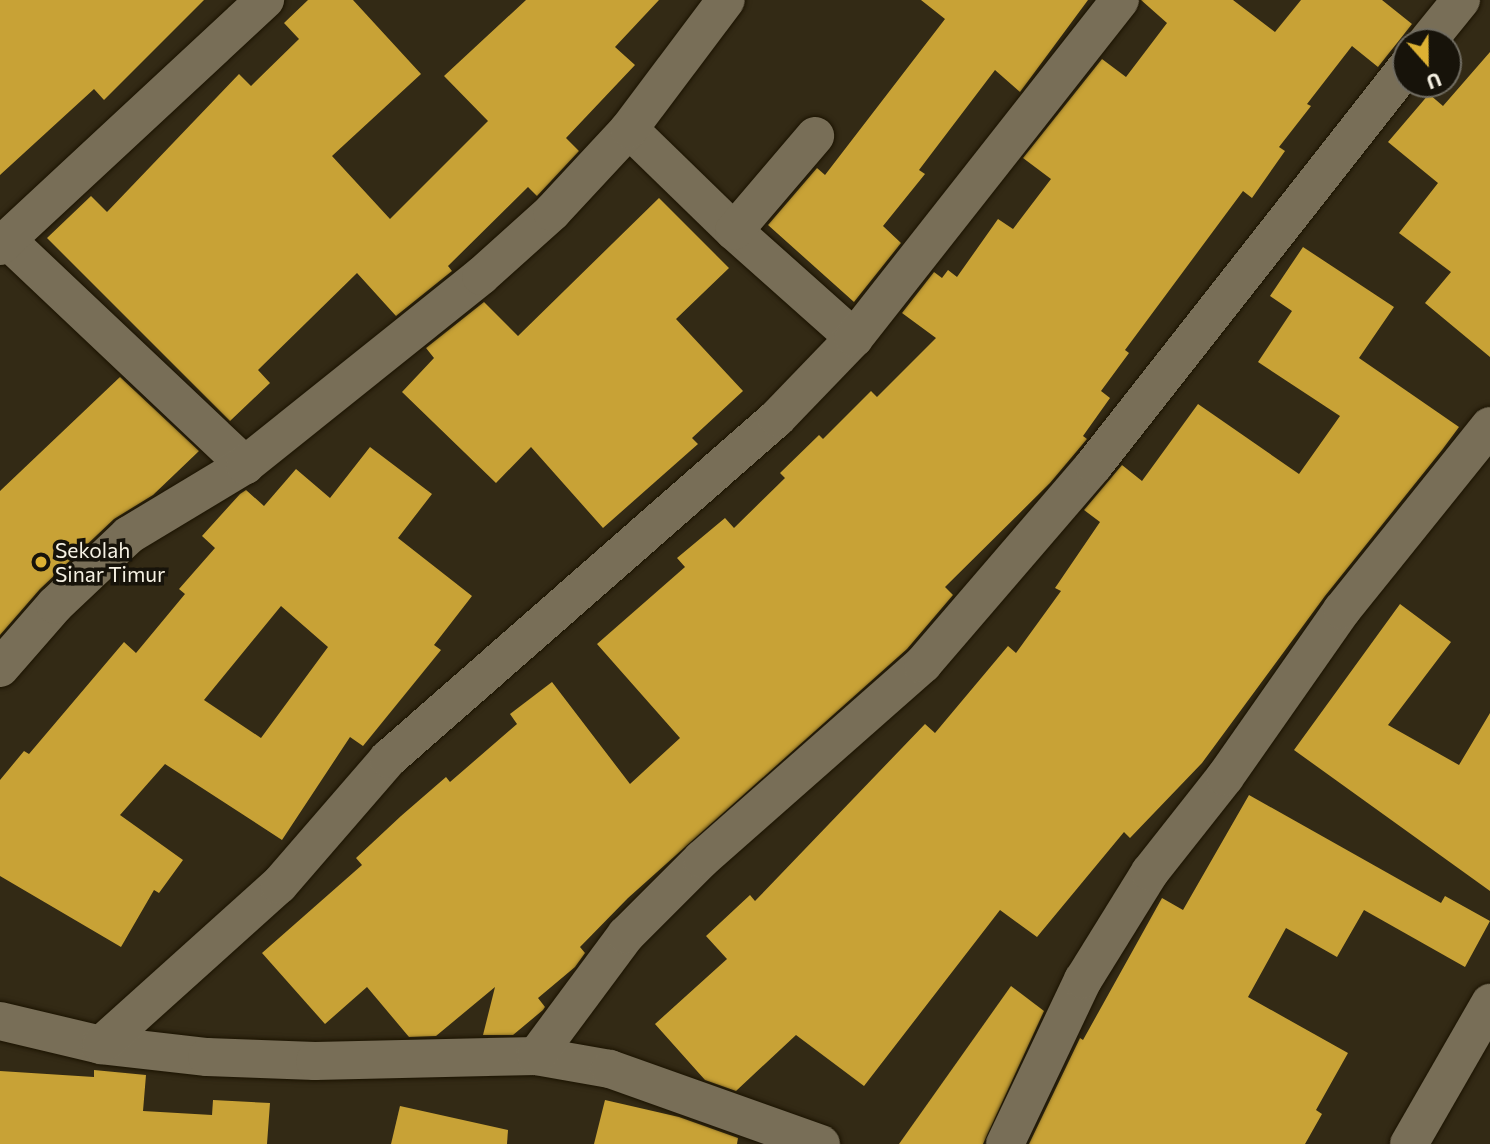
<!DOCTYPE html>
<style>
body{margin:0}
#map{position:relative;width:1490px;height:1144px;overflow:hidden;background:#332a15;font-family:Commissioner,sans-serif}
div>[style]{position:absolute}
[style*='--x']{left:calc(var(--x)*1px);top:calc(var(--y)*1px);width:calc(var(--w)*1px);rotate:calc(var(--a)*1deg)}
.building>*{inset:0;background:#c8a236}
.roads{filter:drop-shadow(0 0 2px #1b1301) drop-shadow(0 0 2px #1b1301)}
.minor>*{height:38px;margin:-19px;padding:0 19px;transform-origin:19px;border-radius:19px;background:#786e57}
.dots>*{width:19px;height:19px;translate:-50% -50%;box-sizing:border-box;border:4px solid #17130a;border-radius:50%}
span{translate:-50% -50%;white-space:nowrap;text-align:center;line-height:1.15;-webkit-text-stroke:7px #17130a;paint-order:stroke}
.poi-label{font-size:21px;color:#f6f1e3}
.left{translate:0 -50%;text-align:left}
.north{position:absolute;left:1392px;top:28px;width:70px;height:70px;box-sizing:border-box;background:#17130a;border:2px solid #706c61;border-radius:50%;rotate:159deg;font-size:19px;font-weight:700;line-height:28px;text-align:center;color:#f6f1e3}
.north::after{content:'';display:block;margin:auto;width:24px;height:32px;background:#ddb133;clip-path:polygon(50% 0,100% 100%,50% 72%,0 100%)}
</style>
<div id="map">
<div class="building">
<div style="clip-path:polygon(0 0,204px 0,104px 100px,94px 89px,0 175px)"></div>
<div style="clip-path:polygon(308px 0,353px 0,421px 74px,332px 156px,390px 219px,488px 121px,444px 76px,526px 0,659px 0,615px 47px,635px 65px,566px 138px,579px 151px,537px 196px,528px 187px,448px 266px,452px 271px,396px 316px,357px 273px,258px 370px,270px 383px,230px 421px,47px 238px,91px 196px,107px 212px,239px 74px,251px 86px,299px 39px,284px 23px)"></div>
<div style="clip-path:polygon(921px 0,1088px 0,1020px 92px,995px 70px,919px 170px,925px 174px,883px 226px,901px 243px,854px 302px,768px 225px,817px 168px,825px 175px,945px 19px)"></div>
<div style="clip-path:polygon(1141px 0,1233px 0,1275px 32px,1301px 0,1382px 0,1412px 24px,1378px 67px,1352px 46px,1307px 104px,1311px 106px,1279px 147px,1285px 151px,1252px 198px,1243px 191px,1125px 350px,1129px 353px,1101px 391px,1110px 398px,1083px 436px,1087px 439px,1050px 483px,945px 587px,953px 595px,907px 649px,628px 898px,580px 947px,585px 953px,575px 967px,538px 998px,545px 1007px,543px 1010px,513px 1035px,483px 1035px,495px 987px,436px 1036px,409px 1037px,367px 987px,325px 1024px,262px 953px,362px 865px,356px 858px,401px 816px,446px 777px,450px 782px,517px 724px,510px 714px,552px 682px,630px 784px,680px 738px,597px 644px,685px 567px,677px 558px,725px 518px,734px 528px,785px 478px,780px 473px,819px 435px,823px 439px,871px 391px,877px 397px,936px 338px,902px 313px,934px 272px,942px 278px,948px 270px,957px 277px,998px 219px,1013px 229px,1051px 179px,1023px 158px,1102px 59px,1126px 77px,1167px 23px)"></div>
<div style="clip-path:polygon(1490px 52px,1490px 357px,1425px 303px,1451px 272px,1399px 233px,1438px 183px,1388px 142px,1429px 94px,1443px 106px)"></div>
<div style="clip-path:polygon(659px 198px,729px 268px,676px 319px,743px 391px,692px 438px,698px 444px,603px 528px,531px 447px,496px 483px,402px 392px,434px 358px,426px 348px,484px 302px,518px 336px)"></div>
<div style="clip-path:polygon(1303px 247px,1394px 307px,1359px 358px,1459px 427px,1442px 450px,1325px 596px,1202px 763px,1130px 838px,1124px 832px,1037px 937px,1000px 910px,864px 1086px,796px 1035px,736px 1091px,705px 1080px,655px 1024px,727px 959px,706px 936px,750px 895px,755px 901px,925px 724px,935px 733px,1008px 646px,1016px 653px,1061px 591px,1055px 588px,1100px 522px,1084px 510px,1122px 465px,1142px 481px,1198px 404px,1299px 474px,1340px 416px,1258px 362px,1292px 311px,1270px 296px)"></div>
<div style="clip-path:polygon(120px 377px,199px 451px,153px 495px,114px 519px,40px 589px,0 635px,0 491px)"></div>
<div style="clip-path:polygon(evenodd,370px 447px,432px 494px,398px 538px,472px 596px,434px 645px,441px 650px,363px 746px,350px 737px,282px 840px,165px 764px,120px 815px,183px 860px,159px 893px,154px 890px,121px 947px,0 876px,0 780px,24px 751px,29px 754px,124px 642px,136px 653px,185px 594px,179px 589px,215px 548px,202px 536px,240px 494px,246px 490px,264px 506px,296px 469px,330px 498px,370px 447px,281px 606px,328px 647px,261px 738px,204px 700px,281px 606px)"></div>
<div style="clip-path:polygon(1400px 604px,1451px 642px,1388px 725px,1459px 765px,1490px 713px,1490px 891px,1294px 750px)"></div>
<div style="clip-path:polygon(1249px 795px,1441px 903px,1445px 896px,1490px 921px,1465px 967px,1364px 910px,1337px 957px,1286px 928px,1248px 997px,1348px 1053px,1316px 1110px,1322px 1114px,1305px 1144px,1029px 1144px,1080px 1038px,1083px 1040px,1162px 898px,1183px 910px)"></div>
<div style="clip-path:polygon(1011px 986px,1044px 1011px,983px 1144px,899px 1144px)"></div>
<div style="clip-path:polygon(94px 1070px,146px 1075px,143px 1111px,212px 1115px,213px 1100px,270px 1103px,267px 1144px,0 1144px,0 1071px,94px 1077px)"></div>
<div style="clip-path:polygon(605px 1100px,679px 1117px,738px 1138px,737px 1144px,594px 1144px)"></div>
<div style="clip-path:polygon(400px 1106px,508px 1130px,507px 1144px,391px 1144px)"></div>
</div>
<div class="roads">
<div class="minor">
<div style="--x:1427;--y:42;--w:54;--a:-51"></div>
<div style="--x:629;--y:129;--w:146;--a:44.2"></div>
<div style="--x:734;--y:231;--w:161;--a:41.7"></div>
<div style="--x:734;--y:231;--w:125;--a:-49.5"></div>
<div style="--x:7;--y:240;--w:328;--a:43.4"></div>
<div style="--x:0;--y:246;--w:362;--a:-42.9"></div>
<div style="--x:0;--y:668;--w:84;--a:-48.9"></div>
<div style="--x:55;--y:605;--w:102;--a:-43.4"></div>
<div style="--x:129;--y:535;--w:135;--a:-31.1"></div>
<div style="--x:245;--y:465;--w:302;--a:-38.7"></div>
<div style="--x:481;--y:276;--w:96;--a:-42"></div>
<div style="--x:552;--y:212;--w:113;--a:-47.1"></div>
<div style="--x:629;--y:129;--w:161;--a:-53.1"></div>
<div style="--x:0;--y:1021;--w:104;--a:13.4"></div>
<div style="--x:101;--y:1045;--w:107;--a:6.5"></div>
<div style="--x:207;--y:1057;--w:108;--a:2.1"></div>
<div style="--x:315;--y:1061;--w:221;--a:-1.3"></div>
<div style="--x:536;--y:1056;--w:75;--a:10"></div>
<div style="--x:610;--y:1069;--w:224;--a:19.6"></div>
<div style="--x:101;--y:1045;--w:239;--a:-42"></div>
<div style="--x:279;--y:885;--w:167;--a:-49.1"></div>
<div style="--x:388;--y:759;--w:517;--a:-41.24"></div>
<div style="--x:777;--y:418;--w:111;--a:-46.1"></div>
<div style="--x:854;--y:338;--w:430;--a:-51.8"></div>
<div style="--x:536;--y:1056;--w:151;--a:-53.4"></div>
<div style="--x:626;--y:935;--w:107;--a:-45"></div>
<div style="--x:702;--y:859;--w:295;--a:-41.4"></div>
<div style="--x:923;--y:664;--w:262;--a:-49.3"></div>
<div style="--x:1094;--y:465;--w:505;--a:-51.84"></div>
<div style="--x:1005;--y:1144;--w:182;--a:-64.6"></div>
<div style="--x:1083;--y:980;--w:127;--a:-58.2"></div>
<div style="--x:1150;--y:872;--w:121;--a:-51.7"></div>
<div style="--x:1225;--y:777;--w:204;--a:-55"></div>
<div style="--x:1342;--y:610;--w:236;--a:-51.2"></div>
<div style="--x:1409;--y:1144;--w:163;--a:-60.1"></div>
</div>
</div>
<div class="dots">
<div style="left:41px;top:562px;background:#ddb133"></div>
</div>
<div class="poi-label">
<span class="left" style="left:55px;top:562px">Sekolah<br>Sinar Timur</span>
</div>
<div class="north">U</div>
</div>
